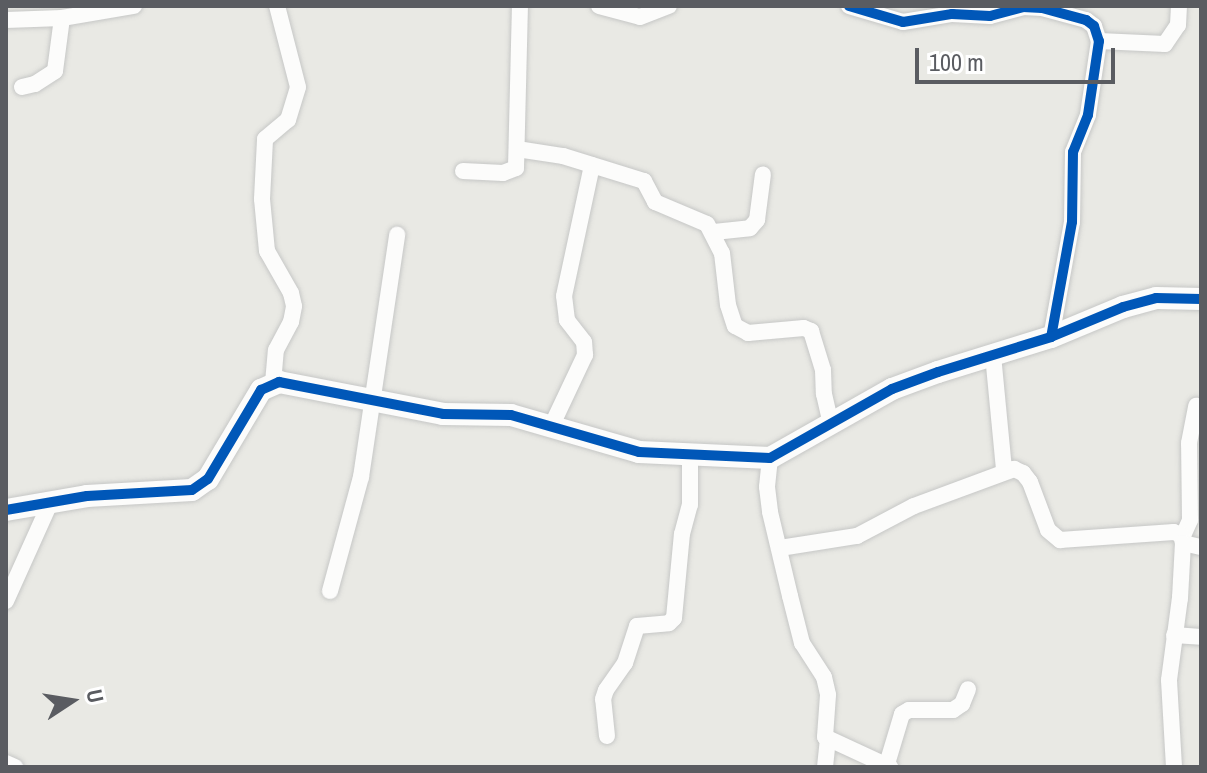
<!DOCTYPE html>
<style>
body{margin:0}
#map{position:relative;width:1207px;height:773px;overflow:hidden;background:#e9e9e4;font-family:"Archivo Narrow",sans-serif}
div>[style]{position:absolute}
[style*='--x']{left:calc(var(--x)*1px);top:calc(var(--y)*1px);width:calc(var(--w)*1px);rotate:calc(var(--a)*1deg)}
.roads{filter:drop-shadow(0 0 2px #c6c7c6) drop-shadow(0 0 2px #c6c7c6)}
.street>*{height:16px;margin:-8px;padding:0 8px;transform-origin:8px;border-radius:8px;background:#fcfcfb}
.secondary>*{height:22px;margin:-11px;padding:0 11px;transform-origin:11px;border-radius:11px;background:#fcfcfb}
.cycleway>*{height:10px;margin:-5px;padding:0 5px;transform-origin:5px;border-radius:5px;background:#0057b8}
span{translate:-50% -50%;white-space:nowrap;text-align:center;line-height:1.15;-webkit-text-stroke:6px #fff;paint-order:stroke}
.frame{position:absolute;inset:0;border:8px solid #5a5c61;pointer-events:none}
.north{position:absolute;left:32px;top:661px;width:80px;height:80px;-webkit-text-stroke:6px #fff;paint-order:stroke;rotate:78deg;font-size:22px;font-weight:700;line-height:32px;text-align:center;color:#5a5c61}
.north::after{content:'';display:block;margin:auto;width:28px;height:36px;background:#5a5c61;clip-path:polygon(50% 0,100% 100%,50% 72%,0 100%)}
.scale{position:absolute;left:915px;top:48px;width:200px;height:36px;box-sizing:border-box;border:4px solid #5a5c61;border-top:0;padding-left:10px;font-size:24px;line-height:28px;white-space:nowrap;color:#5a5c61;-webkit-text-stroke:6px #fff;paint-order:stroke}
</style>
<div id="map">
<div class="roads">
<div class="street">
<div style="--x:599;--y:6;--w:42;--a:15"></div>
<div style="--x:640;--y:17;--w:31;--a:-21"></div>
<div style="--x:849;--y:6;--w:56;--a:16.5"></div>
<div style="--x:903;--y:22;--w:50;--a:-9.3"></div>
<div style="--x:952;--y:14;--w:38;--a:3"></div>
<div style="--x:990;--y:16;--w:34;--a:-15"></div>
<div style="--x:1023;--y:7;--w:19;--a:3"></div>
<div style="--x:1042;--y:8;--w:46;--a:15.3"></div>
<div style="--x:1086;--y:20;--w:10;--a:37"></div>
<div style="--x:1094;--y:26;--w:16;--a:72"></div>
<div style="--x:1099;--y:41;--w:75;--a:98.5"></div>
<div style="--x:1088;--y:115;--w:40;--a:112"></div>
<div style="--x:1073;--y:152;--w:70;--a:90.8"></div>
<div style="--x:1072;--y:222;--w:117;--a:100.3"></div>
<div style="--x:6;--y:20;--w:56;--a:-2"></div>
<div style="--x:1099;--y:41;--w:66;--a:2.6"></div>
<div style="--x:1165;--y:44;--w:23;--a:-56"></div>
<div style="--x:1178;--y:25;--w:19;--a:-87"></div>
<div style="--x:22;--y:87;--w:13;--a:-13"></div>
<div style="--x:35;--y:84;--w:24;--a:-33"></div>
<div style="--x:55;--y:71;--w:53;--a:-82.5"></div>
<div style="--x:62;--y:18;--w:73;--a:-9.5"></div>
<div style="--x:517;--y:149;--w:47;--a:8.7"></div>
<div style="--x:563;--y:156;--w:85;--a:17.2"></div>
<div style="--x:644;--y:181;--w:24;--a:62"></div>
<div style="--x:655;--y:202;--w:56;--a:22.9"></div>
<div style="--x:707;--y:224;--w:33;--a:63"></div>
<div style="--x:722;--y:253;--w:52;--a:83.4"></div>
<div style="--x:728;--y:305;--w:22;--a:72"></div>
<div style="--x:735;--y:326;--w:15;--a:28"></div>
<div style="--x:748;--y:333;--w:56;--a:-5.1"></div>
<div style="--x:804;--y:328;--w:8;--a:23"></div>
<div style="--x:811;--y:331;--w:41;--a:72.9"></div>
<div style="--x:823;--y:370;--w:24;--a:88"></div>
<div style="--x:824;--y:394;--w:31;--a:77"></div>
<div style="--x:463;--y:171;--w:40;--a:2.9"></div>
<div style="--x:503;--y:173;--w:14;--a:-21"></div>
<div style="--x:516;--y:168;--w:162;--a:-88.6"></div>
<div style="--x:714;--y:232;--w:36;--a:-6"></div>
<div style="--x:750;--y:228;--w:11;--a:-49"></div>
<div style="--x:757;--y:220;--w:46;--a:-82.6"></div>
<div style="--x:993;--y:355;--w:116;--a:84.5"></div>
<div style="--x:273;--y:383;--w:33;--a:-85"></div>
<div style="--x:276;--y:350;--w:32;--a:-62"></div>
<div style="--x:291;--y:322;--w:16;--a:-79"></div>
<div style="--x:294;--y:306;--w:13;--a:-103"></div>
<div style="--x:291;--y:293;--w:48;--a:-119.7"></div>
<div style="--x:267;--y:251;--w:52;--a:-95.5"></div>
<div style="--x:262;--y:199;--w:60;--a:-87.1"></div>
<div style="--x:265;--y:139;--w:30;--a:-40"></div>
<div style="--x:288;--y:120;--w:34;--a:-73"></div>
<div style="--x:298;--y:87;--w:84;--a:-104.5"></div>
<div style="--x:551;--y:427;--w:80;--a:-64.7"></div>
<div style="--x:585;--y:355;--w:13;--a:-94"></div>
<div style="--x:584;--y:342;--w:28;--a:-128"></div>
<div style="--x:567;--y:320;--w:24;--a:-97"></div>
<div style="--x:564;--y:296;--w:134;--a:-77.9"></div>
<div style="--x:770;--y:458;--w:29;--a:96"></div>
<div style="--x:767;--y:487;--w:25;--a:83"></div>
<div style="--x:770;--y:512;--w:86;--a:76.6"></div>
<div style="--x:790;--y:596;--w:49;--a:75.7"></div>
<div style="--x:802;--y:643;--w:40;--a:57.1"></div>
<div style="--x:824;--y:677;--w:18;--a:77"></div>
<div style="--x:828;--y:695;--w:42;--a:94.1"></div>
<div style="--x:825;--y:737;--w:72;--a:24.8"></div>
<div style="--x:1182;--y:538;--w:20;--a:-66"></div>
<div style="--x:1190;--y:520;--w:77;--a:-90.7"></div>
<div style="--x:1189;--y:443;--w:38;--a:-79"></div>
<div style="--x:780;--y:548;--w:78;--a:-8.9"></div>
<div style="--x:857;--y:536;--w:64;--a:-27.8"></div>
<div style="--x:914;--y:506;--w:107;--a:-20.3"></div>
<div style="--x:1014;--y:469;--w:10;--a:24"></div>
<div style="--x:1023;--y:473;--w:11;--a:52"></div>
<div style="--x:1030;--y:482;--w:51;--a:69.4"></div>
<div style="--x:1048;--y:530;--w:16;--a:40"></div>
<div style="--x:1060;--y:540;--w:114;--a:-4"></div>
<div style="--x:1174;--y:532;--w:8;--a:23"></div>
<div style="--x:1181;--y:535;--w:8;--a:76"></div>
<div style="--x:1183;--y:543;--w:18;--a:13"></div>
<div style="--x:330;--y:591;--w:118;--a:-74.8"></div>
<div style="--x:361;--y:477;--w:245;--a:-81.5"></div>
<div style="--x:6;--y:601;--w:110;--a:-65.8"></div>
<div style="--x:1174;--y:635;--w:27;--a:4"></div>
<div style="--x:607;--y:736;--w:37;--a:-96"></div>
<div style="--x:603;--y:699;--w:9;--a:-72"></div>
<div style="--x:606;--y:690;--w:33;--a:-55"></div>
<div style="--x:625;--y:663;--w:39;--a:-72"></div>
<div style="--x:637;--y:626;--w:32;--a:-5"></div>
<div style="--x:669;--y:623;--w:7;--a:-45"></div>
<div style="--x:674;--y:618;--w:84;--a:-84.6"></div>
<div style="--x:682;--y:534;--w:30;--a:-75"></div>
<div style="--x:690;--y:505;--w:49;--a:-90"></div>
<div style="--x:6;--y:763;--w:10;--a:24"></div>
<div style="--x:887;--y:764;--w:52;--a:-73.3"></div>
<div style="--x:902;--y:714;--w:8;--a:-30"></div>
<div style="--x:909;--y:710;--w:44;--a:0"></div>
<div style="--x:953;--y:710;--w:11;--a:-34"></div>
<div style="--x:962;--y:704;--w:16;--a:-68"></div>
<div style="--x:825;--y:767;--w:28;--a:-84"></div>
<div style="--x:1174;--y:767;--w:87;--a:-93.3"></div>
<div style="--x:1169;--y:680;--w:83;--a:-82.4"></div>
<div style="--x:1180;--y:598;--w:55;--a:-86.9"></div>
</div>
<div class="secondary">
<div style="--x:6;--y:510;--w:82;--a:-9.8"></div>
<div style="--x:87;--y:496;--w:105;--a:-3.3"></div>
<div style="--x:192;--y:490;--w:19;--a:-35"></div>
<div style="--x:208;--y:479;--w:104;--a:-59.2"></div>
<div style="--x:261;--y:390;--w:20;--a:-24"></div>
<div style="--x:279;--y:382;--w:167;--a:11"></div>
<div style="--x:443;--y:414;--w:68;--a:0.8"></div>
<div style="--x:511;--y:415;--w:133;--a:16.1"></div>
<div style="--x:639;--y:452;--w:131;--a:2.6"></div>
<div style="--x:770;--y:458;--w:140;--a:-29.5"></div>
<div style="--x:892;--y:389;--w:49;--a:-20.3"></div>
<div style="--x:938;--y:372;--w:118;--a:-17.2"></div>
<div style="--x:1051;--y:337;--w:78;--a:-22.6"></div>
<div style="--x:1123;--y:307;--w:34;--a:-15"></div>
<div style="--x:1156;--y:298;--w:45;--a:1.3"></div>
</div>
</div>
<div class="cycleway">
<div style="--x:849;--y:6;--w:56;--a:16.5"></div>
<div style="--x:903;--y:22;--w:50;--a:-9.3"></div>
<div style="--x:952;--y:14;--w:38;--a:3"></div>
<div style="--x:990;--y:16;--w:34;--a:-15"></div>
<div style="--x:1023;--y:7;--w:19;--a:3"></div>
<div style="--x:1042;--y:8;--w:46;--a:15.3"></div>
<div style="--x:1086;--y:20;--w:10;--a:37"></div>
<div style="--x:1094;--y:26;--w:16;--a:72"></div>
<div style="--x:1099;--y:41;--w:75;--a:98.5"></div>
<div style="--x:1088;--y:115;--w:40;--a:112"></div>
<div style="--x:1073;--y:152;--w:70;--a:90.8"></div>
<div style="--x:1072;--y:222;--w:117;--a:100.3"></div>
<div style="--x:6;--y:510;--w:82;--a:-9.8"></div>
<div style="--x:87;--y:496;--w:105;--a:-3.3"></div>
<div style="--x:192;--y:490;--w:19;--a:-35"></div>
<div style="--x:208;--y:479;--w:104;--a:-59.2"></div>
<div style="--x:261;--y:390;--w:20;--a:-24"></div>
<div style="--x:279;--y:382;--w:167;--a:11"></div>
<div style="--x:443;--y:414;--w:68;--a:0.8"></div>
<div style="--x:511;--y:415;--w:133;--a:16.1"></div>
<div style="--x:639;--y:452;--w:131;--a:2.6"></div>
<div style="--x:770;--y:458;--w:140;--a:-29.5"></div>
<div style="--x:892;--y:389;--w:49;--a:-20.3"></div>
<div style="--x:938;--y:372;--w:118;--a:-17.2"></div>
<div style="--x:1051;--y:337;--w:78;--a:-22.6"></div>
<div style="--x:1123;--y:307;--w:34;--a:-15"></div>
<div style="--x:1156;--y:298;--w:45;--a:1.3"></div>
</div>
<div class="frame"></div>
<div class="north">U</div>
<div class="scale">100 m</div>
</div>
